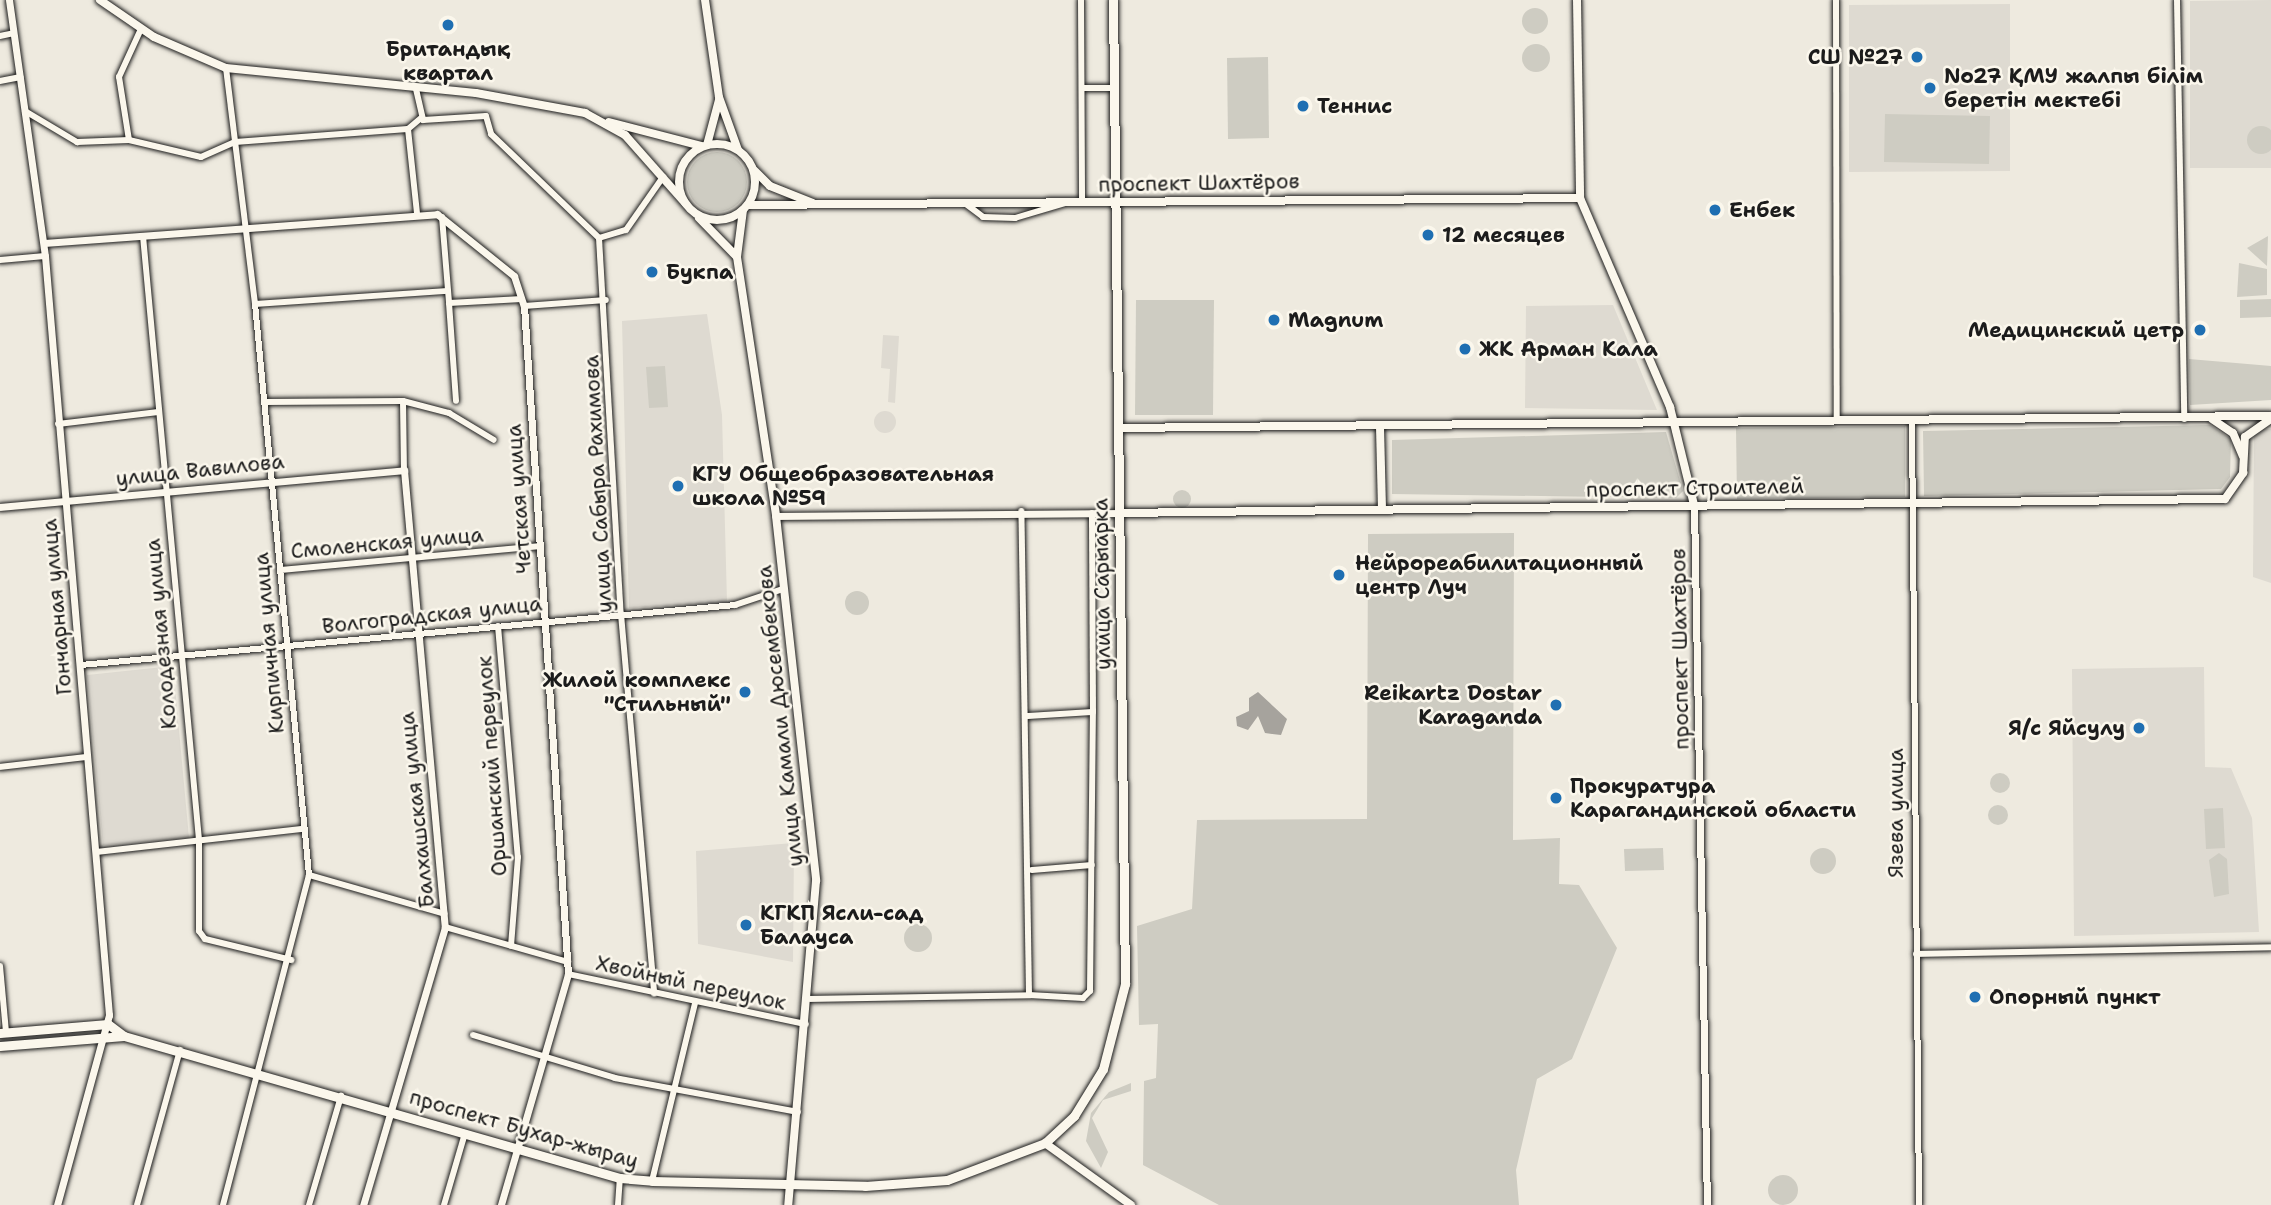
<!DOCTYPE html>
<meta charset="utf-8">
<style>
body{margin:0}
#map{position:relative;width:2271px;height:1205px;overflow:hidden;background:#eeeadf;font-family:"Shantell Sans",sans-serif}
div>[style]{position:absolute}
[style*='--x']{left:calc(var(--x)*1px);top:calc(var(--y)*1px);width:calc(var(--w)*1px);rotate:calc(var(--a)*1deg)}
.built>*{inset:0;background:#dedad1}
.round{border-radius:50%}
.green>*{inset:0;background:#ceccc2}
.water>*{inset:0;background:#a6a39d}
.roads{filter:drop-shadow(0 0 2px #1c1c1c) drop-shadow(0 0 2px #1c1c1c)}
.minor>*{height:6px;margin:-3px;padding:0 3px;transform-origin:3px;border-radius:3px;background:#fbf7ec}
.tertiary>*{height:7px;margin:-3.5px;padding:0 3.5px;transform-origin:3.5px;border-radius:3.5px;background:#fbf7ec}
.secondary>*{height:8px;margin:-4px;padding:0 4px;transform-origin:4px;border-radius:4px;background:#fbf7ec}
.secondary>.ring{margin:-4px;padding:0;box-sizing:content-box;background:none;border:8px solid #fbf7ec;border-radius:50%}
.primary>*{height:9px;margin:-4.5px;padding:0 4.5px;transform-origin:4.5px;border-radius:4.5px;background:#fbf7ec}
.dots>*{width:19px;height:19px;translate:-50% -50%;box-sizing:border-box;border:4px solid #fbf7ec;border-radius:50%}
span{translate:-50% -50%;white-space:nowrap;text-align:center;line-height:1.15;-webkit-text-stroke:5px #fbf7ec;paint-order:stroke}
.poi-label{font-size:21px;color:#1c1c1c;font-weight:700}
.right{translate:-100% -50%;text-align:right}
.left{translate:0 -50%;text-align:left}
.street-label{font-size:21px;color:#1c1c1c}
</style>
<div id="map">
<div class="built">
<div style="clip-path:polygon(2271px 0,2271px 168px,2190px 168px,2190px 1px)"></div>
<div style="clip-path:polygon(2010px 4px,2010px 171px,1849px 172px,1849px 5px)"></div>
<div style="clip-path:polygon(1613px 305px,1657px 410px,1525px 408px,1526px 306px)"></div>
<div style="clip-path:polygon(707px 314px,722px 415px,727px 602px,629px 608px,622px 321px)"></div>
<div style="clip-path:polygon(883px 335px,899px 336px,895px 403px,888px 402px,890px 369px,881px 368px)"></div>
<div class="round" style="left:874px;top:411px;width:22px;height:22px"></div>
<div style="clip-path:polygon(2254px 429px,2271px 429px,2271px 583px,2253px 577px)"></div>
<div style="clip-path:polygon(173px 666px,189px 838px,103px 845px,87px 675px)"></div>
<div style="clip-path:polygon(2204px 667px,2205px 767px,2231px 768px,2252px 818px,2259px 932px,2074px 936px,2072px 669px)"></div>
<div style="clip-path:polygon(794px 843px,793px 962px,698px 944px,696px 851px)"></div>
</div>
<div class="green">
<div class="round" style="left:1522px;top:8px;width:26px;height:26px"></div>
<div class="round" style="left:1522px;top:44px;width:28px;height:28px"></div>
<div style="clip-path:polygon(1268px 57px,1269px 138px,1228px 139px,1227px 58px)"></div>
<div style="clip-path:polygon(1885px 114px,1990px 116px,1989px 164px,1884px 162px)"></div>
<div class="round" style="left:2247px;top:126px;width:28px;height:28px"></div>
<div class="round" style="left:687px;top:152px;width:60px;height:60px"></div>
<div style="clip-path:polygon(2268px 236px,2267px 266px,2247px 248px)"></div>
<div style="clip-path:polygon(2239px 263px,2267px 269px,2267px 295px,2237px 297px)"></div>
<div style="clip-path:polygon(2271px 299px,2271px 317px,2240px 318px,2240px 300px)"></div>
<div style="clip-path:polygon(1136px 300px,1214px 300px,1213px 415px,1135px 415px)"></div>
<div style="clip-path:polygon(2189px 359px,2271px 366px,2271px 400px,2190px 405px)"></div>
<div style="clip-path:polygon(665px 366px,668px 407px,649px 408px,646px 367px)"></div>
<div style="clip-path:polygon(2210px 425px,2231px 439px,2230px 477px,2221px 489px,1924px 496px,1923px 431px)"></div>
<div style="clip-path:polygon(1905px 426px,1905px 497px,1737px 499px,1736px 428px)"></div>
<div style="clip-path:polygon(1666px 432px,1683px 491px,1676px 498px,1392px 494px,1392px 440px)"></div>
<div class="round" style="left:1173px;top:490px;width:18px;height:18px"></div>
<div style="clip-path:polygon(1514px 533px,1513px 840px,1560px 838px,1559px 884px,1579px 885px,1617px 948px,1572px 1059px,1537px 1079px,1516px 1170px,1519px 1205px,1219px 1205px,1143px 1165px,1144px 1081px,1156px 1078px,1158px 1024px,1139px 1025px,1137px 926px,1192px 909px,1197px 820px,1367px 819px,1368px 534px)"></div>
<div class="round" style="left:845px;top:591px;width:24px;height:24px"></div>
<div class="round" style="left:1990px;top:773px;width:20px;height:20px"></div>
<div class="round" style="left:1988px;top:805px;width:20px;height:20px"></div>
<div style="clip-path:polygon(2223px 808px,2225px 848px,2206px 849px,2204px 809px)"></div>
<div style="clip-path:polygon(1663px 848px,1664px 870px,1625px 871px,1624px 849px)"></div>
<div class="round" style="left:1810px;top:848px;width:26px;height:26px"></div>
<div style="clip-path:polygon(2219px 853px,2227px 859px,2229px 894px,2214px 897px,2209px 860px)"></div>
<div class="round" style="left:904px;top:924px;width:28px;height:28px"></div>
<div style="clip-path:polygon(1131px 1083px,1131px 1091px,1103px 1100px,1092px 1118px,1108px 1152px,1101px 1168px,1086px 1141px,1091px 1113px,1109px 1092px)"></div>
<div class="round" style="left:1768px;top:1175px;width:30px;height:30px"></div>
</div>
<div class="water">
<div style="clip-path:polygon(1258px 692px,1287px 719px,1281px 735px,1265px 733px,1258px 716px,1248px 730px,1237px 726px,1236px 717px,1249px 711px,1249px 698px)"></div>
</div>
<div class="roads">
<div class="minor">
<div style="--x:1081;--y:0;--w:203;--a:89.7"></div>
<div style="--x:1836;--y:0;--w:421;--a:89.9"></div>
<div style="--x:2177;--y:0;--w:419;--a:89"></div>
<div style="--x:0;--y:36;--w:14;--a:-12"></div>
<div style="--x:0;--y:81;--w:21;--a:-11"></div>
<div style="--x:1082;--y:88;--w:30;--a:0"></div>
<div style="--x:416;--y:89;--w:32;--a:77"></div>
<div style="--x:423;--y:120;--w:63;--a:-3.6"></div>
<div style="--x:486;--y:116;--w:19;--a:74"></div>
<div style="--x:491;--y:134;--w:150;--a:43.9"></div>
<div style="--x:599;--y:238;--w:377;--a:86.7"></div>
<div style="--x:621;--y:614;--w:381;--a:85"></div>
<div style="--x:25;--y:111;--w:61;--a:30.8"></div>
<div style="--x:77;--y:142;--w:52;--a:-2.2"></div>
<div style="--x:129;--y:140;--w:64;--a:-99"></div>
<div style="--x:119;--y:77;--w:53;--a:-65.4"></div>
<div style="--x:408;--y:129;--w:84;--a:83.9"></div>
<div style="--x:129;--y:140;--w:74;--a:13.3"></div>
<div style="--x:201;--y:157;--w:37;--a:-24"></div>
<div style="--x:235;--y:142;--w:173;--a:-4.3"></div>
<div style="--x:408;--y:129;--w:17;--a:-40"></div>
<div style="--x:966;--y:204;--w:21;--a:37"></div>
<div style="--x:983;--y:217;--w:32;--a:2"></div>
<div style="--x:1015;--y:218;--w:52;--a:-16.7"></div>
<div style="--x:442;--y:217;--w:86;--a:85.3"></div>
<div style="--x:449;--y:303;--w:73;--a:-3.1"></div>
<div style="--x:143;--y:236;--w:607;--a:84.7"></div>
<div style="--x:199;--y:840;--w:91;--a:90"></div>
<div style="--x:199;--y:931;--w:10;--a:53"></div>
<div style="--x:205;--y:939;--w:89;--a:13.7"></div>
<div style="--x:599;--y:238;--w:28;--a:-17"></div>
<div style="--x:626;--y:230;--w:65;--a:-55.1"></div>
<div style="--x:0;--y:260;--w:45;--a:-5.1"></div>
<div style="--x:449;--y:303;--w:98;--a:85.9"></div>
<div style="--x:255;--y:304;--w:193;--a:-3.9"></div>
<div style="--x:524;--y:306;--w:82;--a:-4.2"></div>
<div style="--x:403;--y:401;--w:69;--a:89.2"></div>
<div style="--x:264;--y:402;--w:139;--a:-0.4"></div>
<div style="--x:403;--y:401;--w:48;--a:14.6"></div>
<div style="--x:449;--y:413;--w:52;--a:31"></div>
<div style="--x:1912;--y:421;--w:784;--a:89.49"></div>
<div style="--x:58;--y:424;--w:101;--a:-6.8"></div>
<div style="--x:281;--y:570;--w:258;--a:-5.3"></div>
<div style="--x:498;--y:626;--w:232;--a:85.1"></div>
<div style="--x:518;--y:857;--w:89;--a:94.5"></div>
<div style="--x:81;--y:665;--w:657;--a:-5.24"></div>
<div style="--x:735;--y:605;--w:51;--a:-18.4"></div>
<div style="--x:1027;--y:716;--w:66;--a:-3.5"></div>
<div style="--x:1093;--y:712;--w:199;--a:-90.3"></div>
<div style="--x:0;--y:767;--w:88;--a:-6.6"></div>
<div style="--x:97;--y:852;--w:207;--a:-6.4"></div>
<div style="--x:1032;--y:870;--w:60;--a:-4.8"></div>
<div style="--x:309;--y:875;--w:141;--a:16"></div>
<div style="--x:445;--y:927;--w:128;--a:15.9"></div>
<div style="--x:1916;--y:954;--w:355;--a:-1.1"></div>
<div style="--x:0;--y:966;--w:66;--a:84.8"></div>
<div style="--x:568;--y:974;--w:243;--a:11.9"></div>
<div style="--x:1029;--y:995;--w:54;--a:3.2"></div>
<div style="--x:1083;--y:998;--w:10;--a:-45"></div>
<div style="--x:1090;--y:991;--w:279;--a:-89.4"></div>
<div style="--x:810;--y:999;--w:219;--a:-1"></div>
<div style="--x:1029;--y:995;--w:484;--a:-90.9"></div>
<div style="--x:473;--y:1035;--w:148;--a:16.8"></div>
<div style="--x:615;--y:1078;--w:186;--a:10.5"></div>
<div style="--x:652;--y:1181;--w:183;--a:-76.4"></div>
<div style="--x:137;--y:1205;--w:161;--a:-74.5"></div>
<div style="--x:223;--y:1205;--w:341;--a:-75.4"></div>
<div style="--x:309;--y:875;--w:574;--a:-95.4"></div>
<div style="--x:255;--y:304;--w:238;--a:-97"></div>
<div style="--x:309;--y:1205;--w:114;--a:-73.6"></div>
<div style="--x:444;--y:1205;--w:75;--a:-73.7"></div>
<div style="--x:618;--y:1205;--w:27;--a:-86"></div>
</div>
<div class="tertiary">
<div style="--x:9;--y:0;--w:259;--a:82"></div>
<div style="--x:45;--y:256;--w:762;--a:85.18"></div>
<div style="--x:109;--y:1015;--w:197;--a:105.3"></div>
<div style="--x:44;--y:243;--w:394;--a:-4.2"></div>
<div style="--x:437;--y:214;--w:99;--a:38.8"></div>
<div style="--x:514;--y:276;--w:32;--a:72"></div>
<div style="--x:524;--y:306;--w:669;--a:86.23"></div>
<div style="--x:568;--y:974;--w:241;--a:106.2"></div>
<div style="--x:1694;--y:505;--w:700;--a:88.94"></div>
<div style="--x:0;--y:507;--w:406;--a:-5.2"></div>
<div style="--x:404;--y:470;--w:459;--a:84.9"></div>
<div style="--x:445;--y:927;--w:290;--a:106.4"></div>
<div style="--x:776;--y:516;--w:343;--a:-0.5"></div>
</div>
<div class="secondary">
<div style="--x:100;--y:0;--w:65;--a:34.4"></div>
<div style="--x:154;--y:37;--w:78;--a:23.3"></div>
<div style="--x:226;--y:68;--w:251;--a:5.7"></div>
<div style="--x:476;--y:93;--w:111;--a:10.4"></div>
<div style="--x:585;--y:113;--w:46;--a:28.8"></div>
<div style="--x:625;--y:135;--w:92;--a:48.5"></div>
<div style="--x:705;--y:0;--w:98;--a:81.8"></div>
<div style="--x:719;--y:97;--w:56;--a:70.3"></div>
<div style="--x:1577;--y:0;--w:198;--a:89.1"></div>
<div style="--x:1580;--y:198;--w:228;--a:66.7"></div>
<div style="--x:1670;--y:407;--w:101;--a:76.2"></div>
<div style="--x:609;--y:122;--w:96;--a:14.5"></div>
<div class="ring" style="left:679px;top:144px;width:68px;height:68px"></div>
<div style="--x:707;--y:145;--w:47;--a:-75.1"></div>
<div style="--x:755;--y:171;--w:21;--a:45"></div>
<div style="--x:770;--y:186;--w:46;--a:21.6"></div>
<div style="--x:748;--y:205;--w:832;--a:-0.48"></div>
<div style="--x:743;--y:210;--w:47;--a:97.3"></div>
<div style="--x:737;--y:257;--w:262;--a:81.4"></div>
<div style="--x:776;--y:516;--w:367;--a:83.7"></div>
<div style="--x:816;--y:881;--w:325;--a:94.9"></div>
<div style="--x:699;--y:218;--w:54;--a:45.7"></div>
<div style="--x:2212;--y:419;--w:25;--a:34"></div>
<div style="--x:2233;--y:433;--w:25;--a:67"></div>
<div style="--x:1380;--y:427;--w:83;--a:88.6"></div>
<div style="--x:1118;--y:428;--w:1153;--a:-0.6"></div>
<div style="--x:1119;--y:513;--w:1106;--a:-0.73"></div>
<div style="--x:2225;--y:499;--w:32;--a:-55"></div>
<div style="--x:2243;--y:473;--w:36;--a:-87"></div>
<div style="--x:2245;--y:437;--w:32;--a:-35"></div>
<div style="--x:1045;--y:1143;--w:106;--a:35.8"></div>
</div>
<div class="primary">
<div style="--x:0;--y:1033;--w:108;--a:-4.8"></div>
<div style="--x:108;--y:1024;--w:20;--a:37"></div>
<div style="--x:0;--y:1046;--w:124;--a:-4.6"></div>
<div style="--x:124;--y:1036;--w:516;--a:15.98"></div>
<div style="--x:620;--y:1178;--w:32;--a:5"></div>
<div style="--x:652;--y:1181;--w:213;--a:1.3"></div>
<div style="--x:865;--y:1186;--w:82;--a:-4.2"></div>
<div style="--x:947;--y:1180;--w:105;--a:-20.7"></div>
<div style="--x:1045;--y:1143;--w:40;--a:-43"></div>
<div style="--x:1074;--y:1116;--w:55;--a:-58.3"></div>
<div style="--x:1103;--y:1069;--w:88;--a:-75.5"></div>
<div style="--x:1125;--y:984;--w:984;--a:-90.7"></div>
</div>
</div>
<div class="dots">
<div style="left:448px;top:25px;background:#1f6fb2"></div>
<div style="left:1917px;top:57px;background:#1f6fb2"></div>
<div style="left:1930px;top:88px;background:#1f6fb2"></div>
<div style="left:1303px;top:106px;background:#1f6fb2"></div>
<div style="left:1715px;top:210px;background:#1f6fb2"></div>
<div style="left:1428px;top:235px;background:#1f6fb2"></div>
<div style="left:652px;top:272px;background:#1f6fb2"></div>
<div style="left:1274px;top:320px;background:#1f6fb2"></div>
<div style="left:2200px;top:330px;background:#1f6fb2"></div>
<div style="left:1465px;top:349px;background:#1f6fb2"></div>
<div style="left:678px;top:486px;background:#1f6fb2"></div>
<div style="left:1339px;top:575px;background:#1f6fb2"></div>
<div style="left:745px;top:692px;background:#1f6fb2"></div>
<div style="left:1556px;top:705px;background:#1f6fb2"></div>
<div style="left:2139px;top:728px;background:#1f6fb2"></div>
<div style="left:1556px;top:798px;background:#1f6fb2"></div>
<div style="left:746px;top:925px;background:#1f6fb2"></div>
<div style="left:1975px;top:997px;background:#1f6fb2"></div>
</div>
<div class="poi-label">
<span style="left:448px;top:61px">Британдық<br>квартал</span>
<span class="right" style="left:1903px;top:57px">СШ №27</span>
<span class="left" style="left:1944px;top:88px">No27 ҚМУ жалпы білім<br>беретін мектебі</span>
<span class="left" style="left:1317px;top:106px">Теннис</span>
<span class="left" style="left:1729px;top:210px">Енбек</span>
<span class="left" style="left:1442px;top:235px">12 месяцев</span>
<span class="left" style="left:666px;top:272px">Букпа</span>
<span class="left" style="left:1288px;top:320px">Magnum</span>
<span class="right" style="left:2184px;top:330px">Медицинский цетр</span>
<span class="left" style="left:1479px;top:349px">ЖК Арман Кала</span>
<span class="left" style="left:692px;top:486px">КГУ Общеобразовательная<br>школа №59</span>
<span class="left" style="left:1355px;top:575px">Нейрореабилитационный<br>центр Луч</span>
<span class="right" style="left:731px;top:692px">Жилой комплекс<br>"Стильный"</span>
<span class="right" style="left:1542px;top:705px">Reikartz Dostar<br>Karaganda</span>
<span class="right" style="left:2125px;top:728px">Я/c Яйсулу</span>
<span class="left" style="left:1570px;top:798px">Прокуратура<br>Карагандинской области</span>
<span class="left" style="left:760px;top:925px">КГКП Ясли-сад<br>Балауса</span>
<span class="left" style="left:1989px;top:997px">Опорный пункт</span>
</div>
<div class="street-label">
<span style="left:1199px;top:183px;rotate:-1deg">проспект Шахтёров</span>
<span style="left:200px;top:470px;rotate:-6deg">улица Вавилова</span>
<span style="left:598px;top:484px;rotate:-93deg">улица Сабыра Рахимова</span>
<span style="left:1695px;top:488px;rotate:-1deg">проспект Строителей</span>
<span style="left:519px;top:499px;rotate:-94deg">Четская улица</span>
<span style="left:387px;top:543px;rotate:-5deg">Смоленская улица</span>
<span style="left:1102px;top:584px;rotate:-91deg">улица Сарыарка</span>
<span style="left:57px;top:607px;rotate:-95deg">Гончарная улица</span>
<span style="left:432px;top:615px;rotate:-6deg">Волгоградская улица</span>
<span style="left:161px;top:634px;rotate:-95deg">Колодезная улица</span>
<span style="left:269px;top:643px;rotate:-95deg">Кирпичная улица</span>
<span style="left:1680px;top:649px;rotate:-91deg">проспект Шахтёров</span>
<span style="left:780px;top:716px;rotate:-96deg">улица Камали Дюсембекова</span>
<span style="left:492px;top:766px;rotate:-94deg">Оршанский переулок</span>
<span style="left:417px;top:810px;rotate:-96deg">Балхашская улица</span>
<span style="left:1896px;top:813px;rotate:-90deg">Язева улица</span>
<span style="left:691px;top:983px;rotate:12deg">Хвойный переулок</span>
<span style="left:524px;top:1129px;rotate:16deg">проспект Бухар-жырау</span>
</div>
</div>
